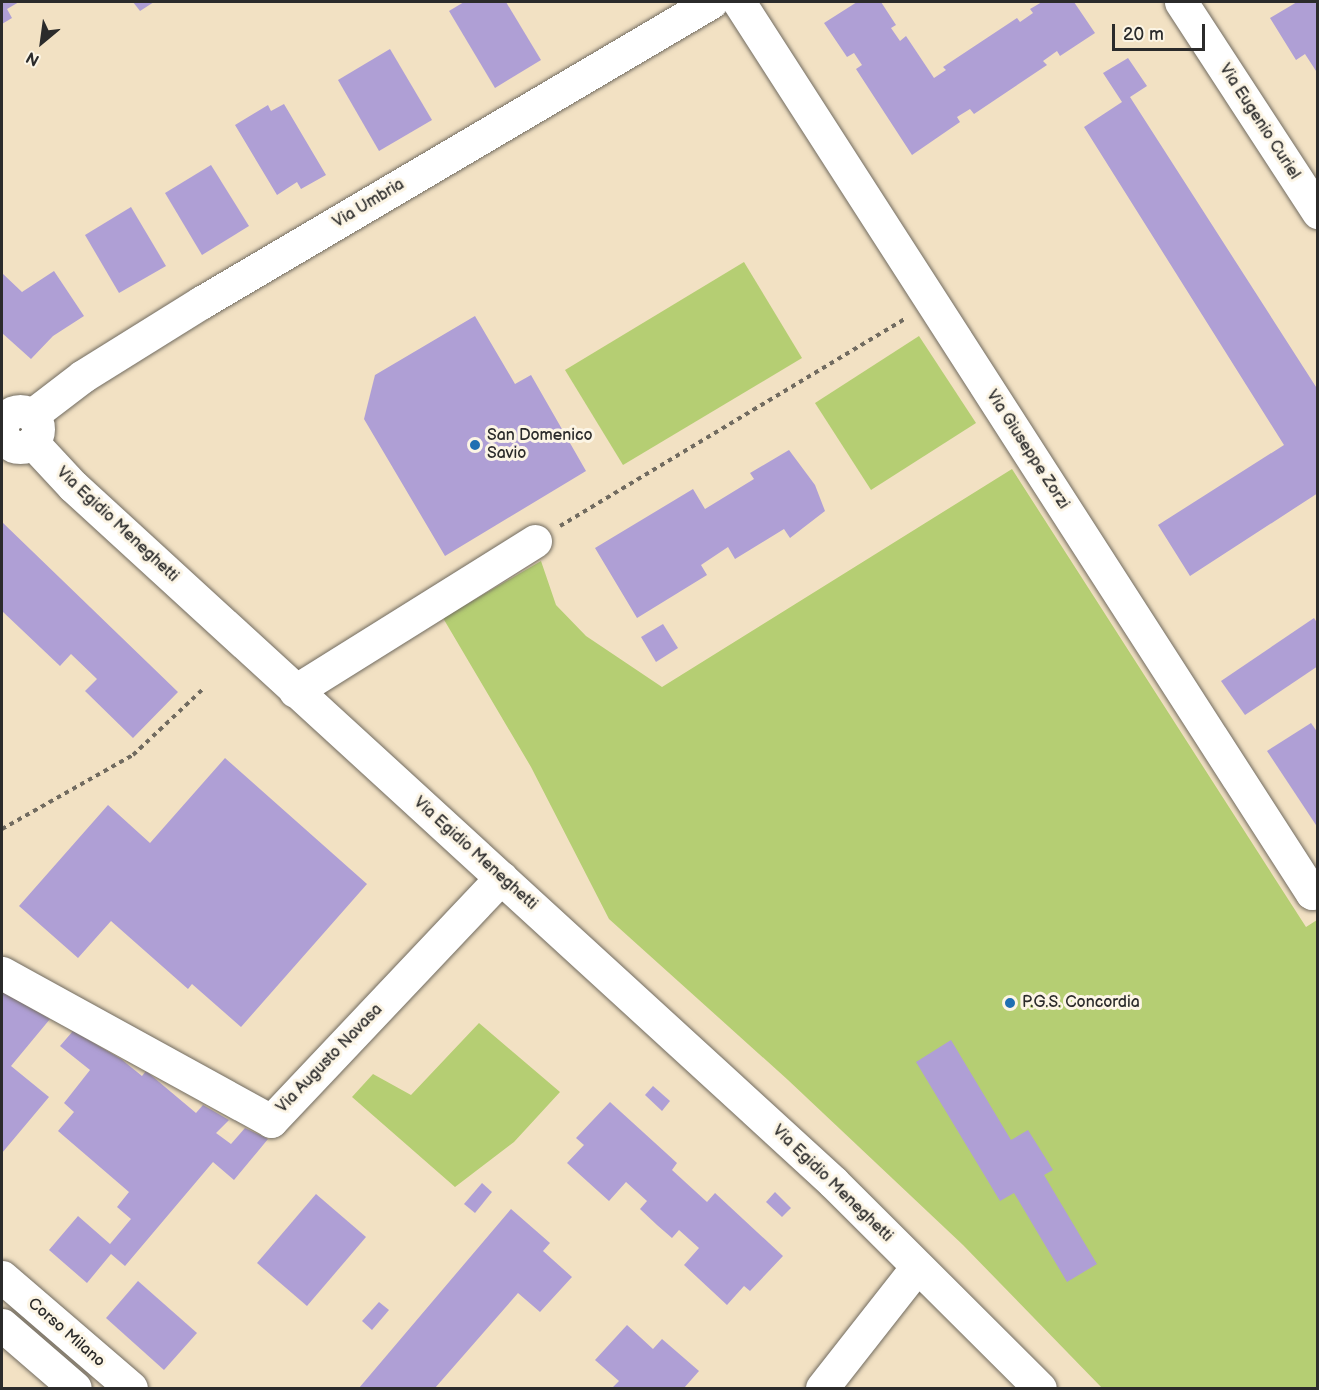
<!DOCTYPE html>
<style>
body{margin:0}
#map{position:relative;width:1319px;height:1390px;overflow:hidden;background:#f2e1c3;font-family:"Balsamiq Sans",sans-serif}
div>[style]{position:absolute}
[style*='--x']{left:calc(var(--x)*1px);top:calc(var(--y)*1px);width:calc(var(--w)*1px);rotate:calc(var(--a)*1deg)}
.green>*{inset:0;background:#b5ce73}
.building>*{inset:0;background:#af9fd5}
.path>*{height:4px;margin-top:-2px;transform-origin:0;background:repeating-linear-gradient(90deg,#716b60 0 4.5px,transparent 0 9px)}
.roads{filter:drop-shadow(0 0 2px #716b60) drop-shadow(0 0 2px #716b60)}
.minor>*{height:33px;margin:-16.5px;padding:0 16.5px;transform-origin:16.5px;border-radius:16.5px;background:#fff}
.minor>.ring{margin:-16.5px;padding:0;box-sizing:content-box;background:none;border:33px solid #fff;border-radius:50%}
.major>*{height:33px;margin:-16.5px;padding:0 16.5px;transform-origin:16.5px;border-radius:16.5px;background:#fff}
.dots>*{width:16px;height:16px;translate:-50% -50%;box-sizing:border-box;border:3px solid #fcf5e5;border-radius:50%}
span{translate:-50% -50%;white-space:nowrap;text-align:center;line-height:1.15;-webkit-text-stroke:6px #fcf5e5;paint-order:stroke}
.street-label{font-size:16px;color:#2b2b2b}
.poi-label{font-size:16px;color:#2b2b2b}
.left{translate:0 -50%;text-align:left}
.frame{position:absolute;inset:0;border:3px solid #2b2b2b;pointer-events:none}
.north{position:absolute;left:12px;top:12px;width:60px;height:60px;-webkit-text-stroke:4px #fcf5e5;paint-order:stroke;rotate:209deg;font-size:16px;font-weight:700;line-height:24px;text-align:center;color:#2b2b2b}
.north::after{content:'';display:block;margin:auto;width:21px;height:27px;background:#2b2b2b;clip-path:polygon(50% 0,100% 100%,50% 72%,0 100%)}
.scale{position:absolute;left:1112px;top:24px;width:93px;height:27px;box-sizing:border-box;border:3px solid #2b2b2b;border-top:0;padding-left:8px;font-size:18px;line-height:21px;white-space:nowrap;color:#2b2b2b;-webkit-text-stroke:4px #fcf5e5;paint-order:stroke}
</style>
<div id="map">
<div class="green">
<div style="clip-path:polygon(744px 262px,802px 358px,623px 465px,565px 370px)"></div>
<div style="clip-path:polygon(919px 336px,976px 423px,871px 490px,815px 403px)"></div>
<div style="clip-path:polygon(1012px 469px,1306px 927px,1317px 920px,1317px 1388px,1102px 1388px,963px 1245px,788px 1080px,609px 919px,531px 767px,443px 618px,541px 561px,556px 605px,586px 636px,662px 687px)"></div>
<div style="clip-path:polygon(479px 1023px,560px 1092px,514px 1142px,455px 1187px,352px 1097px,373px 1074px,411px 1095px)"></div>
</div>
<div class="building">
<div style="clip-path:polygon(2px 2px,19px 2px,7px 9px,12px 18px,2px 24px)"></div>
<div style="clip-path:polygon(133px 2px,154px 2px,140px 11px)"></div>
<div style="clip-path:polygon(464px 2px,506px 2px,541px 60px,495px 88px,449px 11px)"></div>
<div style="clip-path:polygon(857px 2px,881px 2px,896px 25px,891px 28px,900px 41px,906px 36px,934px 78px,946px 70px,943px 67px,1017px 18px,1020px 22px,1033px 13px,1030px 9px,1042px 2px,1074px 2px,1095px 33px,1060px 56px,1057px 51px,1043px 61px,1047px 65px,974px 114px,970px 109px,957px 117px,960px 122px,912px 155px,856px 69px,862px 65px,854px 53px,847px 57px,824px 23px)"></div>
<div style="clip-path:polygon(1297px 2px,1318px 2px,1318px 74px,1305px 54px,1296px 60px,1270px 18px)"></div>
<div style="clip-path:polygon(390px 49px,432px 120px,379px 151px,338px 80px)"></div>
<div style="clip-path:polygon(1128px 58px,1147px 86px,1130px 97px,1318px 390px,1318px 493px,1190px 576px,1158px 525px,1284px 445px,1084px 127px,1122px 102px,1103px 73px)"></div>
<div style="clip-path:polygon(284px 104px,326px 175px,301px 189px,297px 182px,277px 195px,235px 125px,268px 105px,271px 111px)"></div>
<div style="clip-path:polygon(211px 165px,249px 226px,202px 255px,165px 193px)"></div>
<div style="clip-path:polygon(131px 207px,166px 266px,119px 293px,85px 235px)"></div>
<div style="clip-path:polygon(54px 271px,84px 316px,53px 336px,31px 359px,2px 333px,2px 273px,22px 292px)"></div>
<div style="clip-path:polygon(475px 316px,515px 384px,531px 375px,586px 471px,445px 556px,364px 419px,375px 375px)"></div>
<div style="clip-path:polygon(789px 450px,815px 485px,825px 511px,790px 538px,784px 529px,735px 559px,728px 547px,701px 565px,707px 575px,637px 618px,595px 548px,693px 489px,705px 509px,754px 479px,750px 473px)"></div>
<div style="clip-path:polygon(2px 522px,178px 692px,133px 738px,85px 691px,97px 679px,71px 654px,60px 666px,2px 611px)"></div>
<div style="clip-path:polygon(1314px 618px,1318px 624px,1318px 666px,1245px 715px,1221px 681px)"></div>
<div style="clip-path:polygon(663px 624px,678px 648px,656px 662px,641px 637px)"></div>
<div style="clip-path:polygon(1311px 723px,1318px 733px,1318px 828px,1267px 751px)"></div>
<div style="clip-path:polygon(225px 758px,367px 884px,241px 1027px,192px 984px,188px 989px,111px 921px,78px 958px,19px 906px,108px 805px,150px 843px)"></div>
<div style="clip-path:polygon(2px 992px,50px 1019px,11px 1066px,49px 1097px,2px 1153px)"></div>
<div style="clip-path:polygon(73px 1031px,121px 1059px,142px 1076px,146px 1071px,196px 1113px,203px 1105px,229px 1120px,216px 1133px,231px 1144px,245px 1128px,268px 1139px,234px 1180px,213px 1162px,125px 1266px,111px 1254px,87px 1283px,49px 1250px,78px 1216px,110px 1244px,131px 1219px,117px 1207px,129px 1192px,58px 1131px,74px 1112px,64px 1103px,90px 1070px,60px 1046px)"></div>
<div style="clip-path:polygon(951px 1040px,1011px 1140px,1028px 1130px,1053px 1170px,1044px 1175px,1097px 1264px,1067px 1282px,1014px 1193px,1000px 1201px,916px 1062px)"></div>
<div style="clip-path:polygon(653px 1086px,670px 1101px,662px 1111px,645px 1095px)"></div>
<div style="clip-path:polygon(610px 1102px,677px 1163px,672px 1170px,707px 1202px,715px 1193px,783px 1256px,750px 1291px,744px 1286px,727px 1305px,684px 1265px,699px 1248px,679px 1230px,672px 1238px,657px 1225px,640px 1209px,647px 1201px,626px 1182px,609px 1201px,567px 1163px,584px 1145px,576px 1138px)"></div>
<div style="clip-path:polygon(482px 1183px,492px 1192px,475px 1213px,464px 1204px)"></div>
<div style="clip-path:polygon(775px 1192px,791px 1208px,782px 1217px,766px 1202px)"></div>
<div style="clip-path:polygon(316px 1194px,366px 1237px,307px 1306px,257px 1263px)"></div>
<div style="clip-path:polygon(511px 1209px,550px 1243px,543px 1251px,572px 1277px,540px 1312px,518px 1293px,435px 1388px,359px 1388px)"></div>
<div style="clip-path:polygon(138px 1281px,197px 1333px,164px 1370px,106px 1318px)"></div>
<div style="clip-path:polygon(379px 1302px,389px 1310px,372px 1330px,362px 1321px)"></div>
<div style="clip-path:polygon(627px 1325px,653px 1349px,662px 1339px,699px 1371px,684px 1388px,612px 1388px,619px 1381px,595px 1360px)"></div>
</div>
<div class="path">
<div style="--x:560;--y:526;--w:404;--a:-31"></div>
<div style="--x:2;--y:829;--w:150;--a:-29.5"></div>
<div style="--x:133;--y:755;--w:96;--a:-43.3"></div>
</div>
<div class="roads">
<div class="minor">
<div style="--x:739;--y:2;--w:1059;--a:57.26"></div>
<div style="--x:1312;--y:893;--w:7;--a:-27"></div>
<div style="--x:1181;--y:2;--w:251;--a:56.9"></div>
<div class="ring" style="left:2px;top:411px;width:3px;height:3px"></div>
<div style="--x:32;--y:415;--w:64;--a:-37.4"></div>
<div style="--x:83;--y:376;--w:140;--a:-31.9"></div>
<div style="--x:202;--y:302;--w:591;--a:-30.51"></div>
<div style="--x:32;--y:442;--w:60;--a:47"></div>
<div style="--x:73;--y:486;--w:1031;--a:42.48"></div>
<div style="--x:833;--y:1182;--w:292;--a:44.9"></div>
<div style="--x:295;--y:691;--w:283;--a:-32"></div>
<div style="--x:2;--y:973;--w:307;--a:28.8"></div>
<div style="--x:271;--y:1121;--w:335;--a:-46.6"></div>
<div style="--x:822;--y:1388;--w:154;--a:-51.9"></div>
</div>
<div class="major">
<div style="--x:2;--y:1277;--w:170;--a:40.7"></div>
<div style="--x:2;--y:1325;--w:96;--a:40.8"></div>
</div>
</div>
<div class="dots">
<div style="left:475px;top:445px;background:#1f6fb2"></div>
<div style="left:1010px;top:1003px;background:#1f6fb2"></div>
</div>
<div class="street-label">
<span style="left:1259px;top:122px;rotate:57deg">Via Eugenio Curiel</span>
<span style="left:369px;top:204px;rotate:-31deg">Via Umbria</span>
<span style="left:1027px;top:450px;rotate:57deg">Via Giuseppe Zorzi</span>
<span style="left:117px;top:525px;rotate:43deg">Via Egidio Meneghetti</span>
<span style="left:475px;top:854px;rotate:42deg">Via Egidio Meneghetti</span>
<span style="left:330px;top:1059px;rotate:-46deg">Via Augusto Navasa</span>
<span style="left:832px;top:1184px;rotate:44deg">Via Egidio Meneghetti</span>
<span style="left:66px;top:1333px;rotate:41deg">Corso Milano</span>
</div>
<div class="poi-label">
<span class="left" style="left:487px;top:445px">San Domenico<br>Savio</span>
<span class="left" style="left:1022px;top:1003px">P.G.S. Concordia</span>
</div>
<div class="frame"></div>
<div class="north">N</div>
<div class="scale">20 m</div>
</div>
